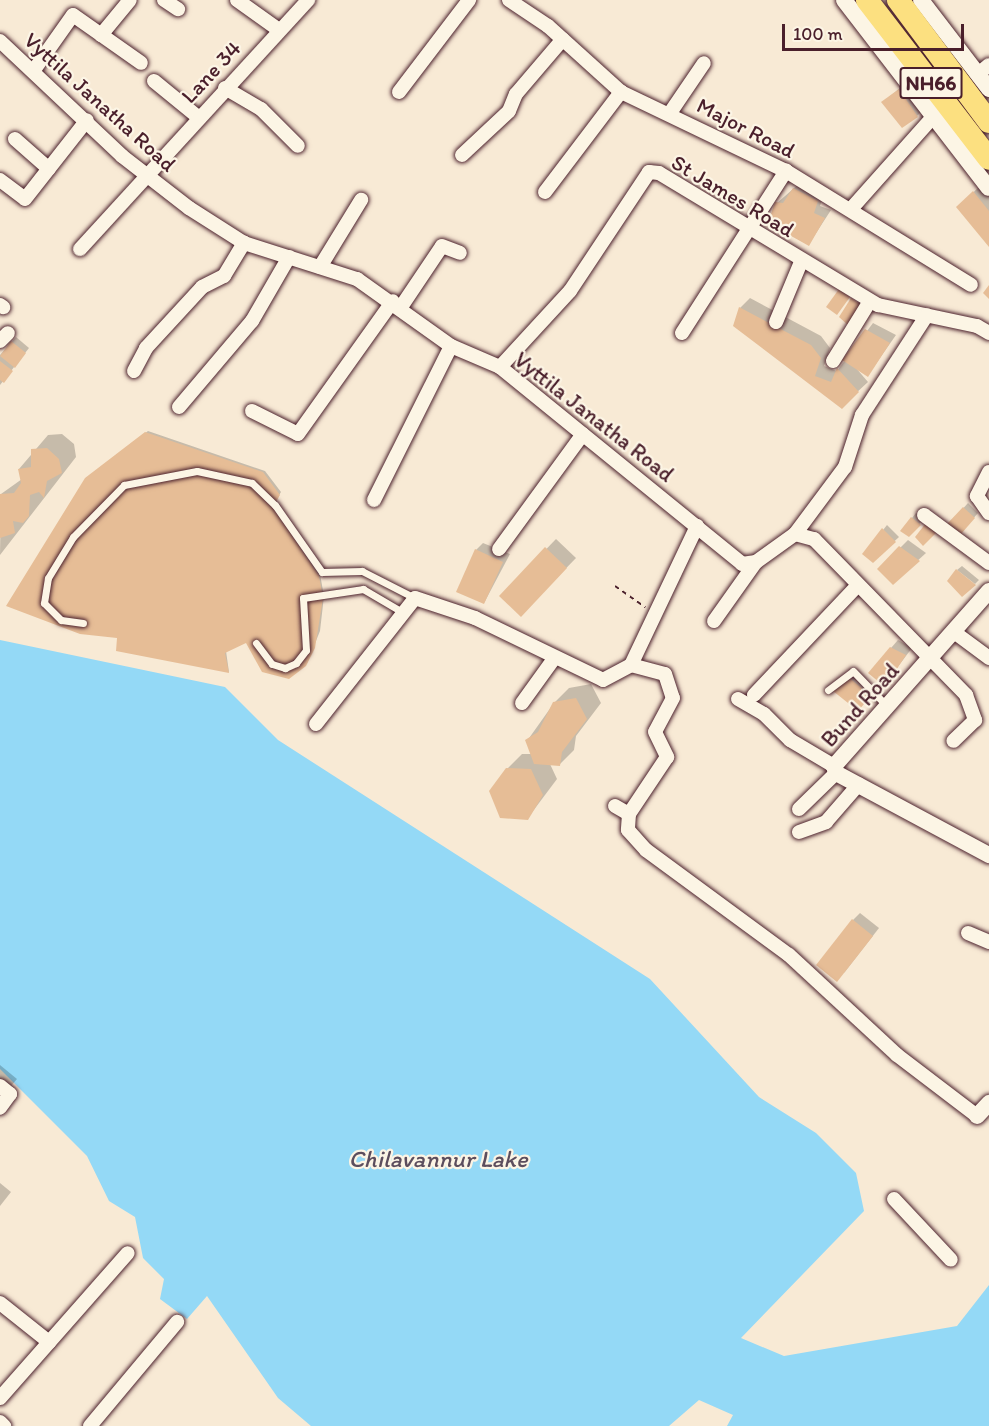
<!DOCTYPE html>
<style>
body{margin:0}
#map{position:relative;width:989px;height:1426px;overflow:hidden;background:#f8ead5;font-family:Itim,sans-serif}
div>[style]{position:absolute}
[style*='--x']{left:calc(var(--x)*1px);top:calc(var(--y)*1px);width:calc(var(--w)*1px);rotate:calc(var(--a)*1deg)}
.water>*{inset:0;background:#94d9f6}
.shadow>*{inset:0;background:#0003}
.building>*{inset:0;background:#e6bd96}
.path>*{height:2px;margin-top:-1px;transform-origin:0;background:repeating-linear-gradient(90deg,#4a1f2b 0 4.5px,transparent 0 9px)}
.roads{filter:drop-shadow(0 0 2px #4a1f2b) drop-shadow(0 0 2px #4a1f2b)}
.service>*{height:7px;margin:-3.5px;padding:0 3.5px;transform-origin:3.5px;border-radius:3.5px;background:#fcf5e5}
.minor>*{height:14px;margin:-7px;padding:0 7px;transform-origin:7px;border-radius:7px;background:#fcf5e5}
.tertiary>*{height:16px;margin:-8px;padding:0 8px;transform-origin:8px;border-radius:8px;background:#fcf5e5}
.trunk>*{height:22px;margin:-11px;padding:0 11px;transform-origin:11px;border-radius:11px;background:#fce080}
span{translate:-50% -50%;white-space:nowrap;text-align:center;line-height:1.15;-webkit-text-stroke:4.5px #fcf5e5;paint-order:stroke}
.shield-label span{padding:2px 4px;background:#fcf5e5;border:2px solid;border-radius:4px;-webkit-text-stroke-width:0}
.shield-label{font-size:21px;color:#4a1f2b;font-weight:700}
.street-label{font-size:22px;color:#4a1f2b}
.water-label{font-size:24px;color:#5c4e5e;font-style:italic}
.scale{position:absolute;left:782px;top:24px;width:182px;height:27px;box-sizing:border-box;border:3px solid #4a1f2b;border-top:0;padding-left:8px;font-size:18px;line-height:21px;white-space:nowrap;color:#4a1f2b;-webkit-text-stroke:4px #fcf5e5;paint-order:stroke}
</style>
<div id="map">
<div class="water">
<div style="clip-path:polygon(0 640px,225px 687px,278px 740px,650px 979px,759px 1097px,816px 1133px,856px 1173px,864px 1211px,741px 1338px,784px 1356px,957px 1326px,989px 1285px,989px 1426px,727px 1426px,733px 1415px,699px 1400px,669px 1426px,311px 1426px,278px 1398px,207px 1296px,187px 1319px,160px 1299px,164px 1279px,143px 1258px,135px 1217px,109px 1201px,87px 1156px,0 1069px)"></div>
</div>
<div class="shadow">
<div style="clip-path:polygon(906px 83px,924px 109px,917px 116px,883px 102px)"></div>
<div style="clip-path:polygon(801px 182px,824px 193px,820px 206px,831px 210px,809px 244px,777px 203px)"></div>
<div style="clip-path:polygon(981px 185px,989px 195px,989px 244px,958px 207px)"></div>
<div style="clip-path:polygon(750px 298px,821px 336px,830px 348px,824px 366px,837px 371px,873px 323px,896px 335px,868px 375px,856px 368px,868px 382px,841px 407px,740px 308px)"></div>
<div style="clip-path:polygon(16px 337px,29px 348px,0 385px,0 355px)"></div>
<div style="clip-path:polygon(148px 431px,265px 471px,281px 492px,275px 502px,320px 574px,324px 596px,320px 631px,307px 663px,289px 677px,263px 671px,247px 641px,226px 651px,229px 672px,119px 637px,87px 479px)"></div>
<div style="clip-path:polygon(62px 434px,74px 444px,76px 457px,0 555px,1px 494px,22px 479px,19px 469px,48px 435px)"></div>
<div style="clip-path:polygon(968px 503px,978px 513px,965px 528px,949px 524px)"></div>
<div style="clip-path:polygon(916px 513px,924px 519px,909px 535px,912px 518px)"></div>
<div style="clip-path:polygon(887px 525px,899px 537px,873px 561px,864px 554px)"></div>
<div style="clip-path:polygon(556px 539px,576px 558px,521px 615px,501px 596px)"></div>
<div style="clip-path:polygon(908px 540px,926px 553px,893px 583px,879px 569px)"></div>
<div style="clip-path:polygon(483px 543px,510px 554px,484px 603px,476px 550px)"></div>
<div style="clip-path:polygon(962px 566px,979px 580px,975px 584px,957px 570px)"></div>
<div style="clip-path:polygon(898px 640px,912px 648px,884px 685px,891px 648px)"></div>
<div style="clip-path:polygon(853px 673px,874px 691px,857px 709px,836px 690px)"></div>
<div style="clip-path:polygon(591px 684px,601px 703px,576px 736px,574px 750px,559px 765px,550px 764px,557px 779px,527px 819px,507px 769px,522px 754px,532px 754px,527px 741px,554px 703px,569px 688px)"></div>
<div style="clip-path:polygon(860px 913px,879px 928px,844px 973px,853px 920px)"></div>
<div style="clip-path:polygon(0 1065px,17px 1079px,0 1099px)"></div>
<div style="clip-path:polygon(0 1183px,11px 1192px,0 1206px)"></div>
</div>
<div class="building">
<div style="clip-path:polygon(899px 89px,918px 117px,902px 128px,881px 102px)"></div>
<div style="clip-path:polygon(793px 188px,818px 201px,814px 213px,825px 218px,809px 246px,768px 223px,775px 202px,783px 203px)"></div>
<div style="clip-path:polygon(973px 191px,989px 211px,989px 247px,956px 207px)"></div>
<div style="clip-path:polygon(989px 285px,989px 299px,983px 293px)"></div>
<div style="clip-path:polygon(839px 289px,850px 297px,837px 315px,826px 307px)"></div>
<div style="clip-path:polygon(851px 298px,863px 306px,850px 327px,839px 317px)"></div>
<div style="clip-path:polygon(739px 307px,811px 345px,821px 358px,815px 376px,831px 382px,837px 368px,859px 392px,842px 409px,733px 326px)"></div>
<div style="clip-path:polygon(865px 329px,890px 343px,868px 377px,842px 360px)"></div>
<div style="clip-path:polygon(11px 341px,26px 353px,15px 368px,0 356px)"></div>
<div style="clip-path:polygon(0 361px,13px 371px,4px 383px,0 380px)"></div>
<div style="clip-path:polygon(145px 432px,263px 472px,280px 495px,273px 507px,319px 576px,323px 598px,315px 648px,306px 666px,289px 679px,262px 672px,246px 643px,225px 653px,229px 673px,116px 651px,117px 638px,80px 634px,6px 606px,85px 478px)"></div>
<div style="clip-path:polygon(47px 448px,59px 459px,62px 473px,47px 481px,44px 498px,39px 492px,30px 495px,29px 516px,23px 523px,13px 521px,15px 533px,0 538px,0 494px,14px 493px,21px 483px,18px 469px,31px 467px,31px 449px)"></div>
<div style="clip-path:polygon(963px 507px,975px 518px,961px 534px,947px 524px)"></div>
<div style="clip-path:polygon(911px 517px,921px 525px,909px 537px,900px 531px)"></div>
<div style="clip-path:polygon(926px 523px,937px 532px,923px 546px,915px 537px)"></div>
<div style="clip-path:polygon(882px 528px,896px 542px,873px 563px,862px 554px)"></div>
<div style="clip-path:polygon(899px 546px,920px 561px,893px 585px,877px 569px)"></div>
<div style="clip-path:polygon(545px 547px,567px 568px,521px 617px,499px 596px)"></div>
<div style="clip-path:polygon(475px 549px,503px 562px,484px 604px,456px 592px)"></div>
<div style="clip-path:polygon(956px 569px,976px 585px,962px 597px,947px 581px)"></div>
<div style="clip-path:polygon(890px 647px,906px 655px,885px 687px,868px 673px)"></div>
<div style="clip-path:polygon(847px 676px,871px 696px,858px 711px,833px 691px)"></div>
<div style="clip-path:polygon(576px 698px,587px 719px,562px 752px,560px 766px,534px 764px,525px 740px,538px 732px,553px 702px)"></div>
<div style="clip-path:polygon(506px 768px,531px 769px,543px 795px,528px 820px,500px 818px,489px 791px)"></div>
<div style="clip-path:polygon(852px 919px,873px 936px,837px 982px,816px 965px)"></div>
</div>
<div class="path">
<div style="--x:615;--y:586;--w:37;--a:35"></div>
</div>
<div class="roads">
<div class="service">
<div style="--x:83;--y:623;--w:22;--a:-172"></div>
<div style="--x:61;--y:620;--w:24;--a:-135"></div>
<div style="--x:44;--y:603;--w:25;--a:-81"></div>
<div style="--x:48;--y:578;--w:48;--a:-58.6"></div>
<div style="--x:73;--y:537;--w:73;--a:-45.6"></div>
<div style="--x:124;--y:485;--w:74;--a:-10.9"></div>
<div style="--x:197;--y:471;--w:56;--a:12.3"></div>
<div style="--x:252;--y:483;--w:32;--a:44"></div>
<div style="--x:275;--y:505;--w:82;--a:55"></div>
<div style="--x:322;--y:572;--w:40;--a:-1.4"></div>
<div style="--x:362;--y:571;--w:59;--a:27"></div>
<div style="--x:256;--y:643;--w:26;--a:53"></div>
<div style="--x:272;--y:664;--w:14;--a:17"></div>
<div style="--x:285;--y:668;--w:12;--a:-24"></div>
<div style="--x:296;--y:663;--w:16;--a:-52"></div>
<div style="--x:306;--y:650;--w:52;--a:-93.3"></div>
<div style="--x:303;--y:598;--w:61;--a:-8.5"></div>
<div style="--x:363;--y:589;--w:45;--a:30.5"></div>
<div style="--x:828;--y:690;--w:31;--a:-37"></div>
<div style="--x:853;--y:671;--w:47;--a:45.9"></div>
</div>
<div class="minor">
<div style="--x:164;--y:0;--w:17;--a:33"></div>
<div style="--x:237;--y:0;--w:52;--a:35.5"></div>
<div style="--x:509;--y:0;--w:47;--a:33.7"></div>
<div style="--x:548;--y:26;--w:98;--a:42.1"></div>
<div style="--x:621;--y:92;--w:183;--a:25.6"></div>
<div style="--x:786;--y:171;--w:217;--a:31.6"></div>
<div style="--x:101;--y:35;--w:45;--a:-50.4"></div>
<div style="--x:0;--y:41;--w:168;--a:43.3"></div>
<div style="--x:122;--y:156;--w:85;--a:37.8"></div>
<div style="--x:189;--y:208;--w:65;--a:32.5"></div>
<div style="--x:244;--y:243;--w:119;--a:17.7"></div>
<div style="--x:357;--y:279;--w:115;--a:35.5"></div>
<div style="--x:451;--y:346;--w:53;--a:23.2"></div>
<div style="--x:500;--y:367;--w:312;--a:39.1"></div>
<div style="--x:742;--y:564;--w:14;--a:-8"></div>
<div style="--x:756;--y:562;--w:48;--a:-35.7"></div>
<div style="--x:795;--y:534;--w:20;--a:15"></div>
<div style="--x:814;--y:539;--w:218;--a:45.7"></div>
<div style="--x:966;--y:695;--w:27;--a:70"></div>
<div style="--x:975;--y:720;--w:30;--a:136"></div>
<div style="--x:34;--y:70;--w:67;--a:-54.7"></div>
<div style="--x:73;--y:15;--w:83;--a:35.2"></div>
<div style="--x:978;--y:74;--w:14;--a:-39"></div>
<div style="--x:154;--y:81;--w:57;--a:39.3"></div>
<div style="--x:225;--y:88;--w:42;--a:30.3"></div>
<div style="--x:261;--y:109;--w:52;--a:45"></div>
<div style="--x:399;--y:92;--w:116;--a:-52.7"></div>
<div style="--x:670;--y:113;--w:60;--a:-55.8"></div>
<div style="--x:15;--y:139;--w:45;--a:41.4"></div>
<div style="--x:462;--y:155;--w:64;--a:-43.1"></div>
<div style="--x:509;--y:111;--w:18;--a:-68"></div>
<div style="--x:516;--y:94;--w:72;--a:-49.5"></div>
<div style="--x:0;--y:180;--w:31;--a:37"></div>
<div style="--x:25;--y:199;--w:100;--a:-51.9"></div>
<div style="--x:545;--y:192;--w:126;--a:-52.8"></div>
<div style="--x:851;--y:209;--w:125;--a:-48.3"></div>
<div style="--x:80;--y:249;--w:338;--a:-47.5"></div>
<div style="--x:320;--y:267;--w:79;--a:-58.5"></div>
<div style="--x:0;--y:305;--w:4;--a:34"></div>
<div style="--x:401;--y:307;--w:73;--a:-56.1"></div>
<div style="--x:442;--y:246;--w:19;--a:21"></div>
<div style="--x:776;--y:322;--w:65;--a:-67.4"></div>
<div style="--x:682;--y:333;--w:193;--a:-57.3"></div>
<div style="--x:0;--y:341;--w:11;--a:-45"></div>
<div style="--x:833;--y:361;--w:70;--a:-58.3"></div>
<div style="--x:500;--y:367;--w:103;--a:-47.4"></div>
<div style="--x:570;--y:291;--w:143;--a:-56.4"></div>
<div style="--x:649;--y:172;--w:10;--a:6"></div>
<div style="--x:659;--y:173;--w:256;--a:31.1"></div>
<div style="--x:878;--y:305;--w:101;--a:12"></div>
<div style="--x:977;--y:326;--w:14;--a:30"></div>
<div style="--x:134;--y:371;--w:26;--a:-62"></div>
<div style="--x:146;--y:348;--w:83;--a:-47.4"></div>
<div style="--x:202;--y:287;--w:25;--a:-27"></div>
<div style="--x:224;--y:276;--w:39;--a:-59"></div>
<div style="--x:179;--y:407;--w:113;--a:-49.7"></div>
<div style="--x:252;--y:321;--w:74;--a:-60"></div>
<div style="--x:252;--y:411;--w:51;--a:26.6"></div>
<div style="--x:298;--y:434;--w:163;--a:-54.5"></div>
<div style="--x:989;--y:472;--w:27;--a:117"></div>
<div style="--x:977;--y:496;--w:21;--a:55"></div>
<div style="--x:374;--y:500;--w:172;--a:-63.4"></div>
<div style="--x:924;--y:515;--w:81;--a:36.4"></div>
<div style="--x:795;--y:534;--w:84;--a:-53.3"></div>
<div style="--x:845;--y:467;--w:55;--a:-71.9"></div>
<div style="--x:862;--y:415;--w:119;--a:-57"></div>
<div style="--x:499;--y:549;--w:142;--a:-53.9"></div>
<div style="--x:714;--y:621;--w:72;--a:-54.6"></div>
<div style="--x:954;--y:632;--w:44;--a:36.6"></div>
<div style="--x:631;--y:665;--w:154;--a:-64.6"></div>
<div style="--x:754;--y:695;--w:151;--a:-46.6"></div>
<div style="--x:738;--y:699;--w:30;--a:30"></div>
<div style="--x:764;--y:714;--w:37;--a:45"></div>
<div style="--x:790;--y:740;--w:51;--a:30.6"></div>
<div style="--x:522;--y:703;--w:53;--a:-54.2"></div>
<div style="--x:316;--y:724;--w:160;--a:-51.8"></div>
<div style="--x:415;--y:598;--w:63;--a:18.4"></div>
<div style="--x:475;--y:618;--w:142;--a:25.8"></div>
<div style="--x:603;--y:680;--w:32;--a:-28"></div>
<div style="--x:631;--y:665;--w:35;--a:15"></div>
<div style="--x:665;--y:674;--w:25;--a:72"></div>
<div style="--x:673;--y:698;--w:38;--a:118"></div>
<div style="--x:655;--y:732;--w:28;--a:64"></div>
<div style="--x:667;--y:757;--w:69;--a:123.7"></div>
<div style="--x:629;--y:814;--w:16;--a:94"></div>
<div style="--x:628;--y:830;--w:27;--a:48"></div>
<div style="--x:646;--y:850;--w:177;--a:36.3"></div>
<div style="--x:789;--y:955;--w:147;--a:42.8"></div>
<div style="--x:897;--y:1055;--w:101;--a:37.3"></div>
<div style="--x:615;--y:806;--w:16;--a:30"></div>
<div style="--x:799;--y:809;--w:52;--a:-44.2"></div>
<div style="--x:799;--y:832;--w:29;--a:-20"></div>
<div style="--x:826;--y:822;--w:50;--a:-49"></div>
<div style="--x:968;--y:933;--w:23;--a:23"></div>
<div style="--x:0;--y:1086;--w:13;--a:39"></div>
<div style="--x:10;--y:1094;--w:17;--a:126"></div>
<div style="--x:894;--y:1199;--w:83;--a:46.9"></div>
<div style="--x:0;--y:1303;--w:63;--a:38.5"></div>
<div style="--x:0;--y:1398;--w:193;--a:-48.6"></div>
<div style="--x:0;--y:1422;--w:6;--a:45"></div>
<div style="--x:90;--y:1426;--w:136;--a:-50.1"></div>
</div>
<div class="tertiary">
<div style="--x:844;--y:0;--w:237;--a:52.4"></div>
<div style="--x:921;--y:0;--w:112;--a:52.6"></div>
<div style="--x:989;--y:591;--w:234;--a:131.5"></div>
<div style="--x:834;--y:766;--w:7;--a:74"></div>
<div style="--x:836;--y:773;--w:174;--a:28.2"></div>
<div style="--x:977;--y:1116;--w:18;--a:-47"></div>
</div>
<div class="trunk">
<div style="--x:867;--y:0;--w:200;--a:52.5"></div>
<div style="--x:898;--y:0;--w:152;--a:53.3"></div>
</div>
</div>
<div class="shield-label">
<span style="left:931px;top:83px">NH66</span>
</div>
<div class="street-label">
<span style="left:211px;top:72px;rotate:-47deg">Lane 34</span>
<span style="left:100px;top:102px;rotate:42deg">Vyttila Janatha Road</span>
<span style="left:746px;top:128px;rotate:27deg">Major Road</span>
<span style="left:733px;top:196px;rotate:31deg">St James Road</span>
<span style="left:594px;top:417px;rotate:38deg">Vyttila Janatha Road</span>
<span style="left:860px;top:705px;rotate:-48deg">Bund Road</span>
</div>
<div class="water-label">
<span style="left:438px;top:1159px">Chilavannur Lake</span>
</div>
<div class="scale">100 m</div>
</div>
